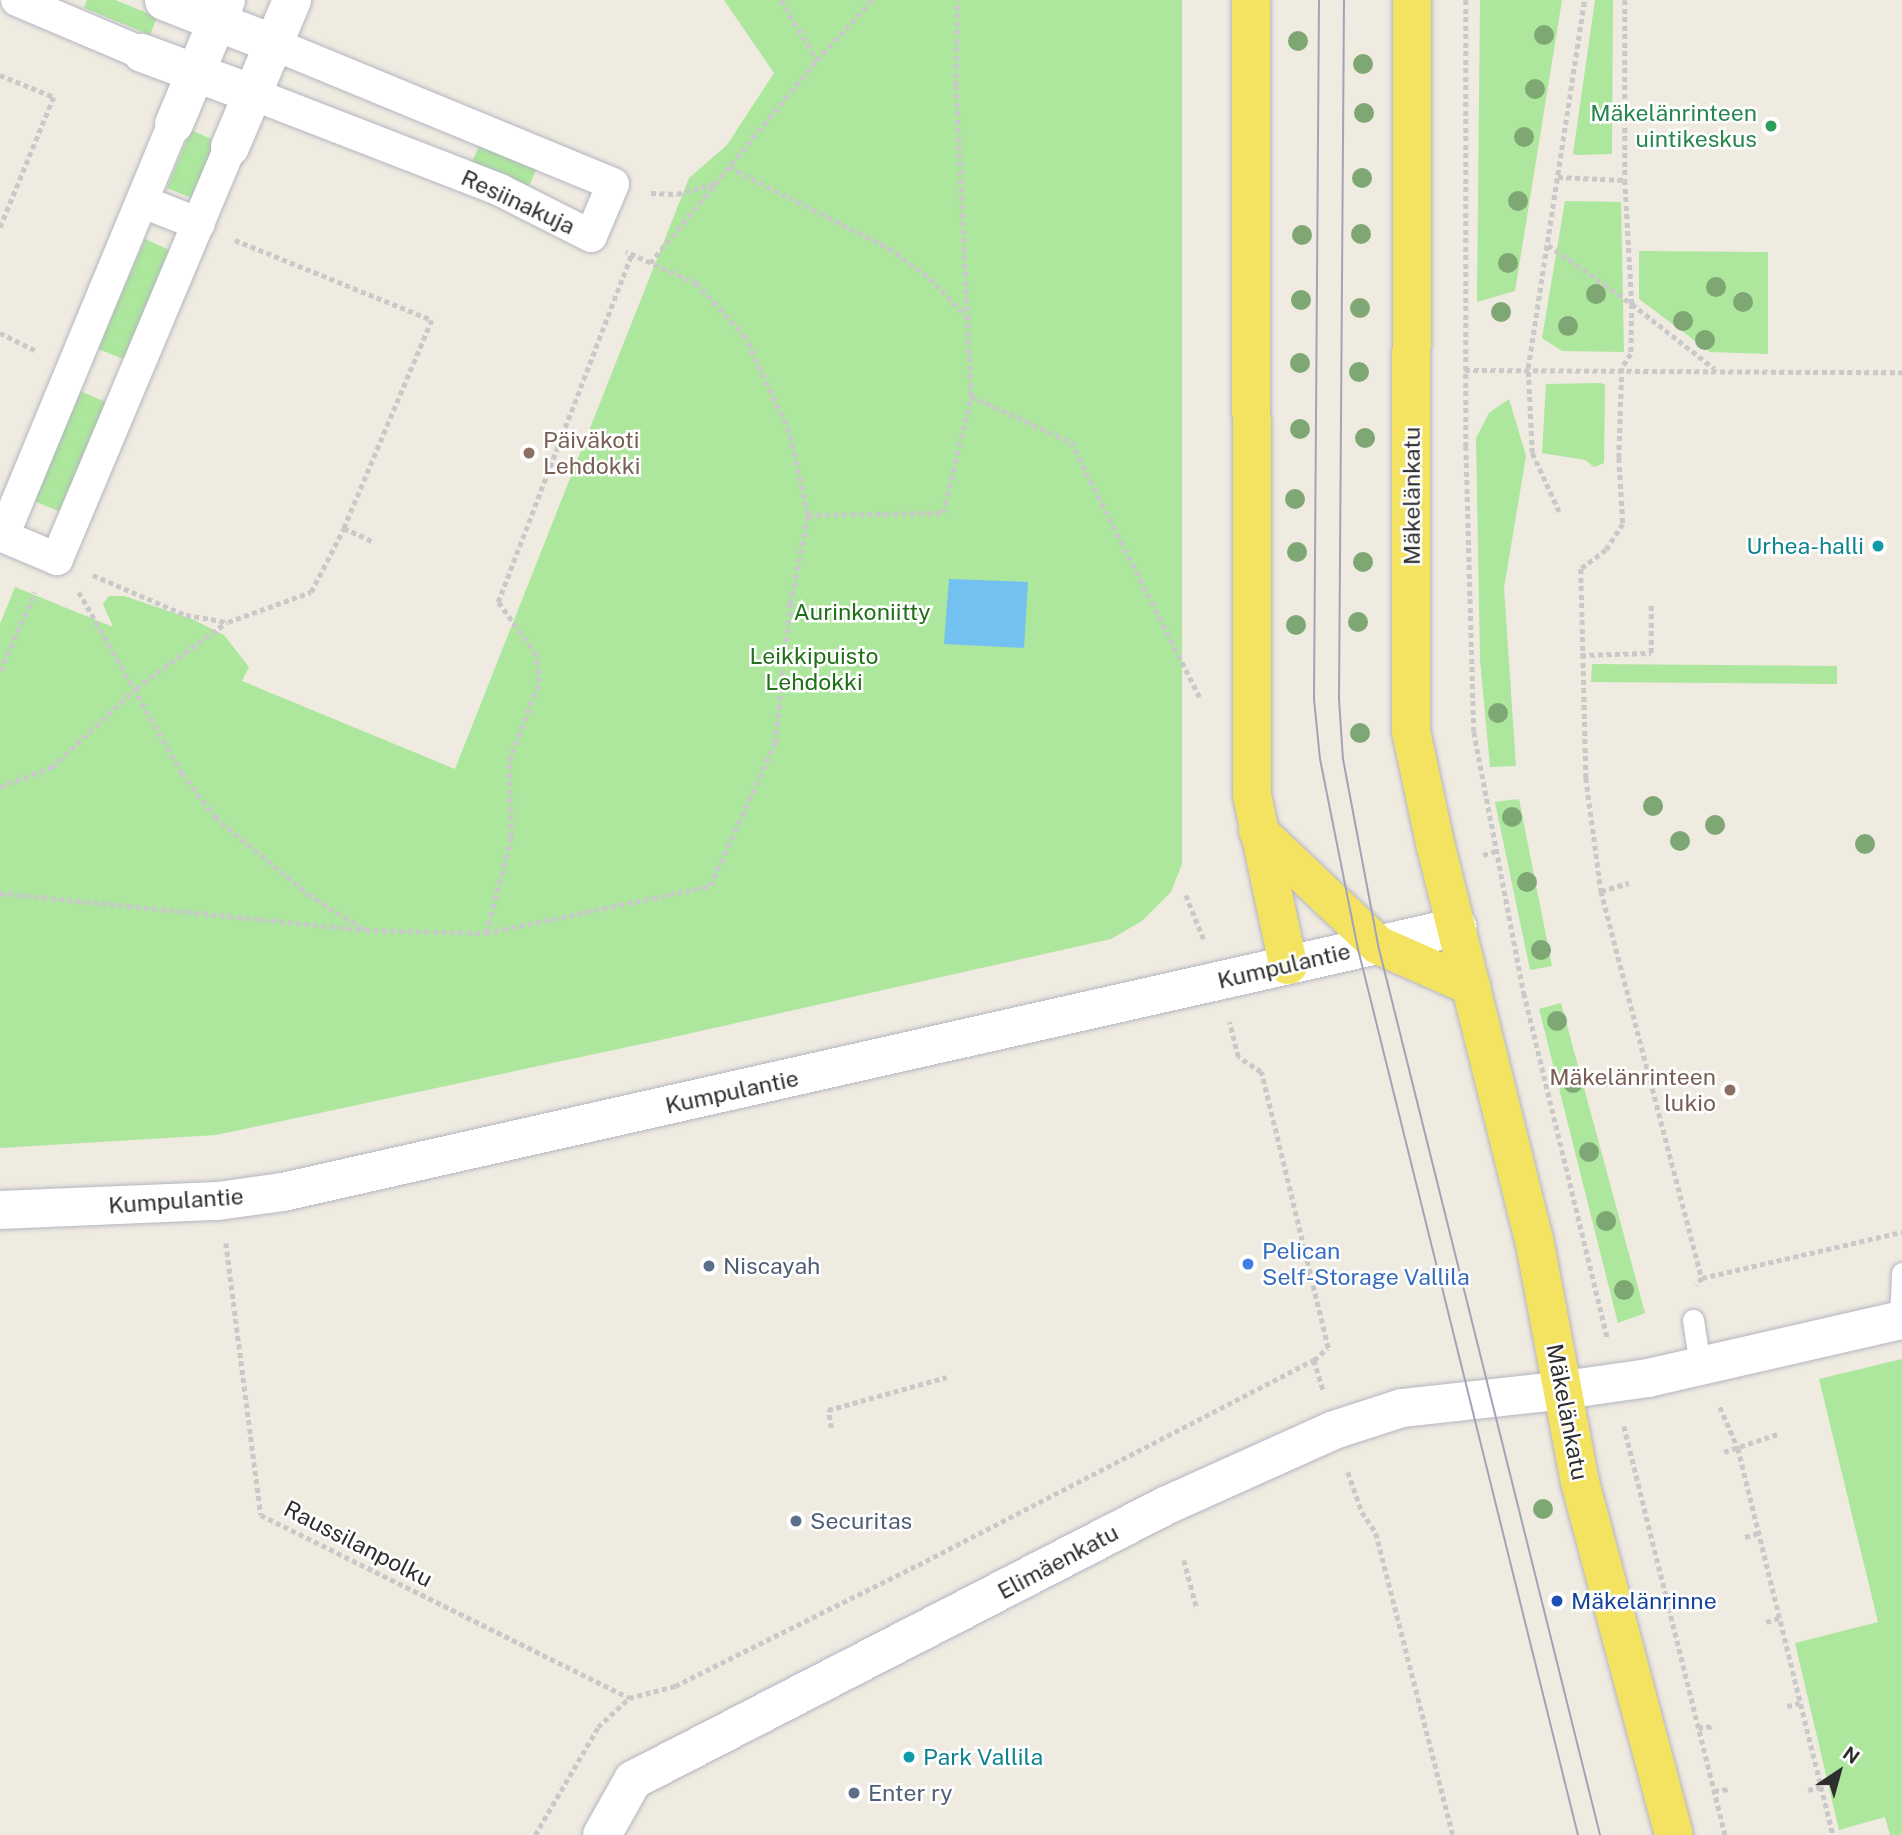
<!DOCTYPE html>
<meta charset="utf-8">
<style>
body{margin:0}
#map{position:relative;width:1902px;height:1835px;overflow:hidden;background:#efebe1;font-family:"Public Sans",sans-serif}
div>[style]{position:absolute}
[style*='--x']{left:calc(var(--x)*1px);top:calc(var(--y)*1px);width:calc(var(--w)*1px);rotate:calc(var(--a)*1deg)}
.green>*{inset:0;background:#ade69d}
.water>*{inset:0;background:#73c1f1}
.path>*{height:4.5px;margin-top:-2.25px;transform-origin:0;background:repeating-linear-gradient(90deg,#c9c9c9 0 5px,transparent 0 8.5px)}
.roads{filter:drop-shadow(0 0 2px #b4b5c1) drop-shadow(0 0 2px #b4b5c1)}
.service>*{height:21px;margin:-10.5px;padding:0 10.5px;transform-origin:10.5px;border-radius:10.5px;background:#fff}
.pedestrian>*{height:32px;margin:-16px;padding:0 16px;transform-origin:16px;border-radius:16px;background:#fff}
.minor>*{height:38px;margin:-19px;padding:0 19px;transform-origin:19px;border-radius:19px;background:#fff}
.tertiary>*{height:38px;margin:-19px;padding:0 19px;transform-origin:19px;border-radius:19px;background:#fff}
.secondary>*{height:38px;margin:-19px;padding:0 19px;transform-origin:19px;border-radius:19px;background:#fff}
.primary>*{height:38px;margin:-19px;padding:0 19px;transform-origin:19px;border-radius:19px;background:#f4e361}
.tram>*{height:2px;margin:-1px;padding:0 1px;transform-origin:1px;border-radius:1px;background:#a3a3b8}
.trees>*{width:20px;height:20px;margin:-10px;border-radius:50%;background:#7ea774}
.dots>*{width:19px;height:19px;translate:-50% -50%;box-sizing:border-box;border:4px solid #fff;border-radius:50%}
span{translate:-50% -50%;white-space:nowrap;text-align:center;line-height:1.15;-webkit-text-stroke:5px #fff;paint-order:stroke}
.leisure-label{font-size:23px;color:#27864d}
.right{translate:-100% -50%;text-align:right}
.street-label{font-size:23px;color:#2e2e2e}
.education-label{font-size:23px;color:#785e54}
.left{translate:0 -50%;text-align:left}
.culture-label{font-size:23px;color:#0d838f}
.park-label{font-size:23px;color:#226f1a}
.shop-label{font-size:23px;color:#366cbe}
.service-label{font-size:23px;color:#4e5e75}
.transit-label{font-size:23px;color:#164399}
.north{position:absolute;left:1804px;top:1737px;width:70px;height:70px;-webkit-text-stroke:5px #fff;paint-order:stroke;rotate:36deg;font-size:19px;font-weight:700;line-height:28px;text-align:center;color:#2e2e2e}
.north::after{content:'';display:block;margin:auto;width:24px;height:32px;background:#2e2e2e;clip-path:polygon(50% 0,100% 100%,50% 72%,0 100%)}
</style>
<div id="map">
<div class="green">
<div style="clip-path:polygon(87px 0,115px 0,157px 17px,150px 35px,84px 8px)"></div>
<div style="clip-path:polygon(724px 0,1182px 0,1182px 864px,1171px 892px,1142px 921px,1111px 939px,665px 1039px,216px 1135px,0 1148px,0 624px,15px 587px,113px 627px,103px 604px,109px 596px,124px 596px,192px 619px,224px 635px,249px 667px,242px 681px,455px 769px,689px 178px,727px 145px,774px 73px)"></div>
<div style="clip-path:polygon(1480px 0,1562px 0,1515px 291px,1477px 302px)"></div>
<div style="clip-path:polygon(1595px 0,1613px 0,1612px 154px,1578px 155px,1573px 154px)"></div>
<div style="clip-path:polygon(191px 130px,218px 142px,194px 199px,167px 188px)"></div>
<div style="clip-path:polygon(484px 135px,541px 159px,529px 186px,472px 162px)"></div>
<div style="clip-path:polygon(1565px 201px,1621px 202px,1624px 352px,1562px 351px,1542px 338px)"></div>
<div style="clip-path:polygon(145px 239px,172px 251px,126px 360px,98px 349px)"></div>
<div style="clip-path:polygon(1639px 251px,1768px 252px,1768px 354px,1710px 352px,1639px 299px)"></div>
<div style="clip-path:polygon(1601px 383px,1605px 385px,1604px 463px,1594px 467px,1585px 460px,1542px 453px,1546px 384px)"></div>
<div style="clip-path:polygon(80px 391px,108px 403px,61px 512px,34px 501px)"></div>
<div style="clip-path:polygon(1509px 399px,1526px 456px,1504px 588px,1516px 766px,1490px 767px,1480px 660px,1476px 438px,1489px 413px)"></div>
<div style="clip-path:polygon(1592px 664px,1837px 666px,1837px 684px,1591px 682px)"></div>
<div style="clip-path:polygon(1519px 799px,1552px 966px,1530px 970px,1495px 802px)"></div>
<div style="clip-path:polygon(1561px 1003px,1645px 1313px,1618px 1323px,1539px 1009px)"></div>
<div style="clip-path:polygon(1902px 1359px,1902px 1835px,1890px 1835px,1885px 1817px,1839px 1830px,1795px 1643px,1878px 1622px,1819px 1379px)"></div>
</div>
<div class="water">
<div style="clip-path:polygon(949px 579px,1028px 582px,1024px 648px,944px 644px)"></div>
</div>
<div class="path">
<div style="--x:781;--y:0;--w:70;--a:59"></div>
<div style="--x:1466;--y:0;--w:446;--a:90"></div>
<div style="--x:1466;--y:446;--w:286;--a:88.4"></div>
<div style="--x:1474;--y:732;--w:266;--a:79.2"></div>
<div style="--x:1524;--y:993;--w:356;--a:76.4"></div>
<div style="--x:1625;--y:0;--w:180;--a:90"></div>
<div style="--x:1625;--y:180;--w:124;--a:86.8"></div>
<div style="--x:1632;--y:304;--w:50;--a:91.1"></div>
<div style="--x:1631;--y:354;--w:17;--a:123"></div>
<div style="--x:1622;--y:368;--w:90;--a:91.9"></div>
<div style="--x:1619;--y:458;--w:66;--a:86.5"></div>
<div style="--x:1623;--y:524;--w:31;--a:123"></div>
<div style="--x:1606;--y:550;--w:31;--a:143"></div>
<div style="--x:1581;--y:569;--w:209;--a:88.6"></div>
<div style="--x:1586;--y:778;--w:114;--a:82.4"></div>
<div style="--x:1601;--y:891;--w:400;--a:75.4"></div>
<div style="--x:1702;--y:1278;--w:9;--a:126"></div>
<div style="--x:0;--y:75;--w:58;--a:22.2"></div>
<div style="--x:54;--y:97;--w:142;--a:112.4"></div>
<div style="--x:729;--y:167;--w:179;--a:26.9"></div>
<div style="--x:889;--y:248;--w:51;--a:36.2"></div>
<div style="--x:930;--y:278;--w:55;--a:46.5"></div>
<div style="--x:1558;--y:177;--w:67;--a:2.6"></div>
<div style="--x:651;--y:193;--w:26;--a:2"></div>
<div style="--x:677;--y:194;--w:39;--a:-15"></div>
<div style="--x:235;--y:240;--w:213;--a:22.1"></div>
<div style="--x:432;--y:320;--w:226;--a:112.9"></div>
<div style="--x:344;--y:528;--w:31;--a:25"></div>
<div style="--x:1548;--y:245;--w:103;--a:35.1"></div>
<div style="--x:1632;--y:304;--w:105;--a:38.1"></div>
<div style="--x:650;--y:263;--w:263;--a:-50.6"></div>
<div style="--x:817;--y:60;--w:81;--a:-47.5"></div>
<div style="--x:0;--y:333;--w:41;--a:25.9"></div>
<div style="--x:1465;--y:370;--w:437;--a:0.3"></div>
<div style="--x:971;--y:396;--w:110;--a:24.7"></div>
<div style="--x:1071;--y:442;--w:286;--a:63.2"></div>
<div style="--x:1559;--y:512;--w:65;--a:-114.6"></div>
<div style="--x:1532;--y:453;--w:85;--a:-92.7"></div>
<div style="--x:1528;--y:368;--w:372;--a:-81.3"></div>
<div style="--x:808;--y:515;--w:135;--a:-0.8"></div>
<div style="--x:943;--y:513;--w:120;--a:-76.5"></div>
<div style="--x:971;--y:396;--w:310;--a:-92.8"></div>
<div style="--x:956;--y:86;--w:86;--a:-89.3"></div>
<div style="--x:93;--y:575;--w:101;--a:23.3"></div>
<div style="--x:186;--y:615;--w:43;--a:9.5"></div>
<div style="--x:228;--y:622;--w:88;--a:-19.9"></div>
<div style="--x:311;--y:592;--w:72;--a:-62.7"></div>
<div style="--x:79;--y:592;--w:208;--a:60.4"></div>
<div style="--x:182;--y:773;--w:55;--a:53.1"></div>
<div style="--x:215;--y:817;--w:121;--a:39.6"></div>
<div style="--x:308;--y:894;--w:65;--a:32.5"></div>
<div style="--x:1581;--y:655;--w:70;--a:-1.6"></div>
<div style="--x:1651;--y:653;--w:50;--a:-90"></div>
<div style="--x:0;--y:671;--w:86;--a:-66.1"></div>
<div style="--x:0;--y:787;--w:56;--a:-21"></div>
<div style="--x:52;--y:767;--w:115;--a:-43.2"></div>
<div style="--x:136;--y:688;--w:112;--a:-36"></div>
<div style="--x:1483;--y:855;--w:16;--a:-18"></div>
<div style="--x:1601;--y:891;--w:29;--a:-16"></div>
<div style="--x:0;--y:893;--w:367;--a:5.8"></div>
<div style="--x:365;--y:930;--w:121;--a:1.4"></div>
<div style="--x:486;--y:933;--w:229;--a:-11.8"></div>
<div style="--x:710;--y:886;--w:157;--a:-65.6"></div>
<div style="--x:775;--y:743;--w:140;--a:-83.8"></div>
<div style="--x:790;--y:604;--w:91;--a:-78.6"></div>
<div style="--x:808;--y:515;--w:85;--a:-102.9"></div>
<div style="--x:789;--y:432;--w:105;--a:-114.9"></div>
<div style="--x:745;--y:337;--w:72;--a:-132.2"></div>
<div style="--x:697;--y:284;--w:78;--a:-155.7"></div>
<div style="--x:1186;--y:895;--w:48;--a:68.2"></div>
<div style="--x:486;--y:933;--w:99;--a:-75.4"></div>
<div style="--x:511;--y:837;--w:76;--a:-91.5"></div>
<div style="--x:509;--y:761;--w:85;--a:-69.2"></div>
<div style="--x:539;--y:682;--w:27;--a:-96"></div>
<div style="--x:536;--y:655;--w:65;--a:-125.6"></div>
<div style="--x:498;--y:602;--w:372;--a:-69"></div>
<div style="--x:226;--y:1243;--w:274;--a:82.7"></div>
<div style="--x:261;--y:1515;--w:411;--a:26.4"></div>
<div style="--x:1297;--y:1276;--w:13;--a:0"></div>
<div style="--x:1702;--y:1278;--w:205;--a:-13"></div>
<div style="--x:1314;--y:1360;--w:31;--a:73"></div>
<div style="--x:1720;--y:1407;--w:45;--a:66.3"></div>
<div style="--x:1738;--y:1448;--w:398;--a:76.2"></div>
<div style="--x:1624;--y:1426;--w:421;--a:76.1"></div>
<div style="--x:831;--y:1428;--w:18;--a:-99"></div>
<div style="--x:828;--y:1410;--w:123;--a:-15.5"></div>
<div style="--x:1724;--y:1452;--w:57;--a:-18.4"></div>
<div style="--x:1348;--y:1472;--w:42;--a:70.7"></div>
<div style="--x:1362;--y:1512;--w:25;--a:56"></div>
<div style="--x:1376;--y:1533;--w:312;--a:75.7"></div>
<div style="--x:1745;--y:1537;--w:15;--a:-16"></div>
<div style="--x:1184;--y:1560;--w:51;--a:75.1"></div>
<div style="--x:1766;--y:1622;--w:14;--a:-17"></div>
<div style="--x:1787;--y:1706;--w:13;--a:-13"></div>
<div style="--x:1698;--y:1728;--w:17;--a:-7"></div>
<div style="--x:1808;--y:1790;--w:13;--a:-13"></div>
<div style="--x:1714;--y:1791;--w:16;--a:-7"></div>
<div style="--x:535;--y:1835;--w:125;--a:-59.7"></div>
<div style="--x:598;--y:1727;--w:42;--a:-43.1"></div>
<div style="--x:629;--y:1698;--w:48;--a:-14.6"></div>
<div style="--x:675;--y:1686;--w:271;--a:-26.5"></div>
<div style="--x:918;--y:1565;--w:446;--a:-27.4"></div>
<div style="--x:1314;--y:1360;--w:18;--a:-41"></div>
<div style="--x:1328;--y:1348;--w:284;--a:-103.6"></div>
<div style="--x:1261;--y:1072;--w:27;--a:-147"></div>
<div style="--x:1238;--y:1057;--w:36;--a:-104"></div>
</div>
<div class="roads">
<div class="service">
<div style="--x:1693;--y:1320;--w:47;--a:81.3"></div>
<div style="--x:1900;--y:1321;--w:48;--a:-87.6"></div>
</div>
<div class="pedestrian">
<div style="--x:17;--y:0;--w:136;--a:23"></div>
<div style="--x:253;--y:94;--w:265;--a:21.2"></div>
<div style="--x:500;--y:190;--w:102;--a:26.8"></div>
<div style="--x:591;--y:236;--w:56;--a:-67.1"></div>
<div style="--x:613;--y:184;--w:367;--a:-157.6"></div>
<div style="--x:143;--y:202;--w:60;--a:21.4"></div>
<div style="--x:0;--y:535;--w:62;--a:22.8"></div>
<div style="--x:57;--y:559;--w:447;--a:-67.2"></div>
<div style="--x:3;--y:536;--w:446;--a:-67.5"></div>
</div>
<div class="minor">
<div style="--x:164;--y:1;--w:118;--a:21.4"></div>
<div style="--x:142;--y:53;--w:118;--a:20.3"></div>
<div style="--x:174;--y:124;--w:134;--a:-67.2"></div>
<div style="--x:230;--y:147;--w:160;--a:-67.1"></div>
<div style="--x:1564;--y:1390;--w:85;--a:-8.1"></div>
<div style="--x:1648;--y:1378;--w:261;--a:-12.9"></div>
</div>
<div class="tertiary">
<div style="--x:602;--y:1835;--w:63;--a:-60.6"></div>
<div style="--x:633;--y:1780;--w:598;--a:-27.25"></div>
<div style="--x:1165;--y:1506;--w:185;--a:-24.2"></div>
<div style="--x:1334;--y:1430;--w:71;--a:-17.9"></div>
<div style="--x:1402;--y:1408;--w:163;--a:-6.3"></div>
</div>
<div class="secondary">
<div style="--x:0;--y:1210;--w:218;--a:-2.4"></div>
<div style="--x:218;--y:1201;--w:66;--a:-7.9"></div>
<div style="--x:283;--y:1192;--w:1204;--a:-12.72"></div>
</div>
<div class="primary">
<div style="--x:1251;--y:0;--w:795;--a:89.93"></div>
<div style="--x:1252;--y:795;--w:174;--a:78"></div>
<div style="--x:1412;--y:0;--w:731;--a:90.08"></div>
<div style="--x:1411;--y:731;--w:115;--a:77.9"></div>
<div style="--x:1435;--y:843;--w:408;--a:76"></div>
<div style="--x:1534;--y:1239;--w:247;--a:79.3"></div>
<div style="--x:1580;--y:1482;--w:365;--a:75.1"></div>
<div style="--x:1258;--y:831;--w:166;--a:43.5"></div>
<div style="--x:1378;--y:945;--w:102;--a:23.8"></div>
</div>
</div>
<div class="tram">
<div style="--x:1319;--y:0;--w:699;--a:90.41"></div>
<div style="--x:1314;--y:699;--w:60;--a:84.3"></div>
<div style="--x:1320;--y:759;--w:194;--a:78.7"></div>
<div style="--x:1358;--y:949;--w:913;--a:76.06"></div>
<div style="--x:1344;--y:0;--w:699;--a:90.41"></div>
<div style="--x:1339;--y:699;--w:60;--a:86.2"></div>
<div style="--x:1343;--y:759;--w:189;--a:79.3"></div>
<div style="--x:1378;--y:945;--w:917;--a:75.99"></div>
</div>
<div class="trees">
<div style="left:1544px;top:35px"></div>
<div style="left:1298px;top:41px"></div>
<div style="left:1363px;top:64px"></div>
<div style="left:1535px;top:89px"></div>
<div style="left:1364px;top:113px"></div>
<div style="left:1524px;top:137px"></div>
<div style="left:1362px;top:178px"></div>
<div style="left:1518px;top:201px"></div>
<div style="left:1361px;top:234px"></div>
<div style="left:1302px;top:235px"></div>
<div style="left:1508px;top:263px"></div>
<div style="left:1716px;top:287px"></div>
<div style="left:1596px;top:294px"></div>
<div style="left:1301px;top:300px"></div>
<div style="left:1743px;top:302px"></div>
<div style="left:1360px;top:308px"></div>
<div style="left:1501px;top:312px"></div>
<div style="left:1683px;top:321px"></div>
<div style="left:1568px;top:326px"></div>
<div style="left:1705px;top:340px"></div>
<div style="left:1300px;top:363px"></div>
<div style="left:1359px;top:372px"></div>
<div style="left:1300px;top:429px"></div>
<div style="left:1365px;top:438px"></div>
<div style="left:1295px;top:499px"></div>
<div style="left:1297px;top:552px"></div>
<div style="left:1363px;top:562px"></div>
<div style="left:1358px;top:622px"></div>
<div style="left:1296px;top:625px"></div>
<div style="left:1498px;top:713px"></div>
<div style="left:1360px;top:733px"></div>
<div style="left:1653px;top:806px"></div>
<div style="left:1512px;top:817px"></div>
<div style="left:1715px;top:825px"></div>
<div style="left:1680px;top:841px"></div>
<div style="left:1865px;top:844px"></div>
<div style="left:1527px;top:882px"></div>
<div style="left:1541px;top:950px"></div>
<div style="left:1557px;top:1021px"></div>
<div style="left:1573px;top:1083px"></div>
<div style="left:1589px;top:1152px"></div>
<div style="left:1606px;top:1221px"></div>
<div style="left:1624px;top:1290px"></div>
<div style="left:1543px;top:1509px"></div>
</div>
<div class="dots">
<div style="left:1771px;top:126px;background:#2e9e5b"></div>
<div style="left:529px;top:453px;background:#8d6e63"></div>
<div style="left:1878px;top:546px;background:#0f9aa8"></div>
<div style="left:1730px;top:1090px;background:#8d6e63"></div>
<div style="left:1248px;top:1264px;background:#3f7fe0"></div>
<div style="left:709px;top:1266px;background:#5c6f8a"></div>
<div style="left:796px;top:1521px;background:#5c6f8a"></div>
<div style="left:1557px;top:1601px;background:#1a4fb4"></div>
<div style="left:909px;top:1757px;background:#0f9aa8"></div>
<div style="left:854px;top:1793px;background:#5c6f8a"></div>
</div>
<div class="leisure-label">
<span class="right" style="left:1757px;top:126px">Mäkelänrinteen<br>uintikeskus</span>
</div>
<div class="street-label">
<span style="left:518px;top:202px;rotate:25deg">Resiinakuja</span>
<span style="left:1412px;top:496px;rotate:-90deg">Mäkelänkatu</span>
<span style="left:1284px;top:966px;rotate:-13deg">Kumpulantie</span>
<span style="left:732px;top:1092px;rotate:-12deg">Kumpulantie</span>
<span style="left:176px;top:1201px;rotate:-4deg">Kumpulantie</span>
<span style="left:1567px;top:1412px;rotate:79deg">Mäkelänkatu</span>
<span style="left:358px;top:1544px;rotate:27deg">Raussilanpolku</span>
<span style="left:1058px;top:1562px;rotate:-28deg">Elimäenkatu</span>
</div>
<div class="education-label">
<span class="left" style="left:543px;top:453px">Päiväkoti<br>Lehdokki</span>
<span class="right" style="left:1716px;top:1090px">Mäkelänrinteen<br>lukio</span>
</div>
<div class="culture-label">
<span class="right" style="left:1864px;top:546px">Urhea-halli</span>
<span class="left" style="left:923px;top:1757px">Park Vallila</span>
</div>
<div class="park-label">
<span style="left:862px;top:612px">Aurinkoniitty</span>
<span style="left:814px;top:669px">Leikkipuisto<br>Lehdokki</span>
</div>
<div class="shop-label">
<span class="left" style="left:1262px;top:1264px">Pelican<br>Self-Storage Vallila</span>
</div>
<div class="service-label">
<span class="left" style="left:723px;top:1266px">Niscayah</span>
<span class="left" style="left:810px;top:1521px">Securitas</span>
<span class="left" style="left:868px;top:1793px">Enter ry</span>
</div>
<div class="transit-label">
<span class="left" style="left:1571px;top:1601px">Mäkelänrinne</span>
</div>
<div class="north">N</div>
</div>
